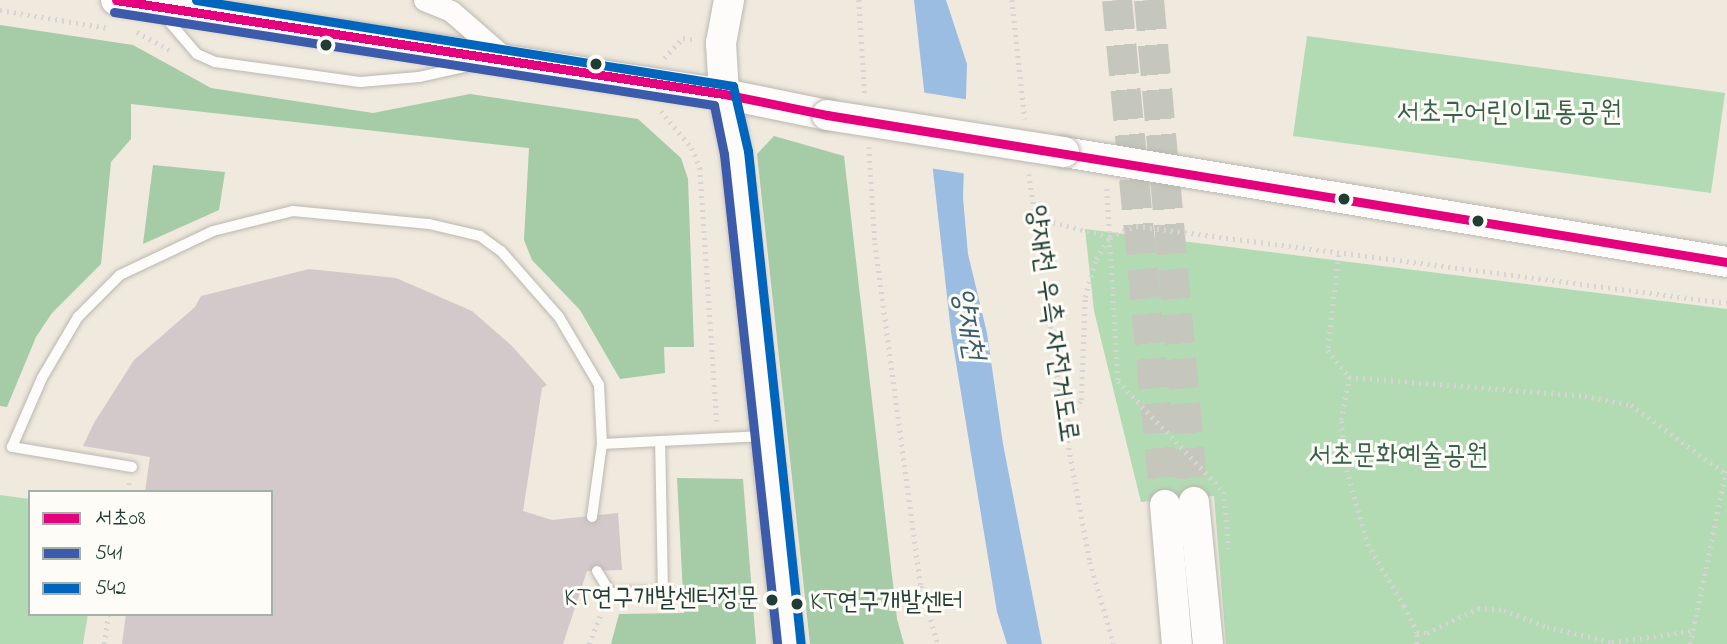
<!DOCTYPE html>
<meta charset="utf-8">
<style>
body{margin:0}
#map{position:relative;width:1727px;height:644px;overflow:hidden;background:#f0e9de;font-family:"Indie Flower","Poor Story",sans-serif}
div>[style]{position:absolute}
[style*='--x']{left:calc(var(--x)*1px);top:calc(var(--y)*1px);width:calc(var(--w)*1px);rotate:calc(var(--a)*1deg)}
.green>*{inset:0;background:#b3dbb3}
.forest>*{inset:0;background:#a5cba7}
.water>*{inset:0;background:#9cbde2}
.pier>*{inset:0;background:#f0e9de}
.building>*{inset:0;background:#d3c8ca}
.secondary-tunnel>*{height:30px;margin-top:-15px;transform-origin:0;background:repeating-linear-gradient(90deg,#c6c7bc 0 30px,transparent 0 45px)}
.path>*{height:4.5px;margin-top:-2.25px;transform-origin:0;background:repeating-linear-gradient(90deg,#d6d5d3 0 2px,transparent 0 7px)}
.roads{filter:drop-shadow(0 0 2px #b9b8b0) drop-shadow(0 0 2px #b9b8b0)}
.lane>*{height:10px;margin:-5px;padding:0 5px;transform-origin:5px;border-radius:5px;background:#fdfcfa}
.street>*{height:21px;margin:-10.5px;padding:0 10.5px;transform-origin:10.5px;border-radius:10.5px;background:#fdfcfa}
.secondary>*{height:30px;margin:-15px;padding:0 15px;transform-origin:15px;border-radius:15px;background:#fdfcfa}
.bridges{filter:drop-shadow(0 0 2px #b9b8b0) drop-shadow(0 0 2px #b9b8b0)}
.secondary-bridge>*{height:30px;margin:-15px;padding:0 15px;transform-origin:15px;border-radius:15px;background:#fdfcfa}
.bus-1>*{height:9px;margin:-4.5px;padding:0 4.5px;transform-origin:4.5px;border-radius:4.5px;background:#e5007d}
.bus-2>*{height:9px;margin:-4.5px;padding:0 4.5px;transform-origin:4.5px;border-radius:4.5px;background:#3d5bab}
.bus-3>*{height:9px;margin:-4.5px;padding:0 4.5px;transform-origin:4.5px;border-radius:4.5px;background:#0065bd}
.dots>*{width:19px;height:19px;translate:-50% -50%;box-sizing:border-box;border:4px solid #fdfcf7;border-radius:50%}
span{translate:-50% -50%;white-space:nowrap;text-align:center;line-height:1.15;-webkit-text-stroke:6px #fdfcf7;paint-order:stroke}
.bus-label{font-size:26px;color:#1f3d34}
.right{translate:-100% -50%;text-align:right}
.left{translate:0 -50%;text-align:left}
.park-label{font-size:28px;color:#38624b}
.street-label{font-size:28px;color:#1f3d34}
.water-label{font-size:30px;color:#3a5e69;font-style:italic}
.legend{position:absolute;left:28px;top:490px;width:245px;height:126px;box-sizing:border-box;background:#fdfcf7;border:2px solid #a4b0a9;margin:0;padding:9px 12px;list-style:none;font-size:21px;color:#1f3d34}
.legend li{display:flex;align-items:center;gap:14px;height:35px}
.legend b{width:35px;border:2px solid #a4b0a9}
</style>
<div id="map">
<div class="green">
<div style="clip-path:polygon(1307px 36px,1725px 93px,1711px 193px,1293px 136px)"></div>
<div style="clip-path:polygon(1085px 229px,1727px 309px,1727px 644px,1226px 644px,1214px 496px,1141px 502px,1094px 311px)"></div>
<div style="clip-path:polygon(0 495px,30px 499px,30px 614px,88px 614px,83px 644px,0 644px)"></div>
</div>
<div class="forest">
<div style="clip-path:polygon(0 25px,133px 45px,211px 88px,373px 113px,470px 94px,638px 119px,681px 158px,688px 179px,694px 347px,664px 347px,665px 373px,620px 379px,580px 310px,532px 260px,524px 240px,529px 148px,131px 104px,131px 139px,111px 162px,101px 264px,52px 313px,36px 337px,7px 407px,0 406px)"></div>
<div style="clip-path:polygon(774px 136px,844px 156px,897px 619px,904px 644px,810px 644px,757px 154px)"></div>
<div style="clip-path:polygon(153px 165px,225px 172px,219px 210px,143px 244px)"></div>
<div style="clip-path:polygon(677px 478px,743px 479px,756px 644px,611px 644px,619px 614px,684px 613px)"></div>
</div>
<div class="water">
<div style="clip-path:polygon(914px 0,946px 0,967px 64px,963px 198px,968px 254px,987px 333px,1003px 444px,1042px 644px,1007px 644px,997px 612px,951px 332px)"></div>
</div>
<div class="pier">
<div style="clip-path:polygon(921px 92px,970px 100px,968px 174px,929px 168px)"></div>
</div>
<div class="building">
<div style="clip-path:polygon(309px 269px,396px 278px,472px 311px,511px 345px,547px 385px,542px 388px,523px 511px,552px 520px,618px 513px,622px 570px,587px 571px,563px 644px,122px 644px,126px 614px,271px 614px,271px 492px,145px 492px,150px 457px,83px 446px,94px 423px,134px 360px,195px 307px,201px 296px)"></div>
</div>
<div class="secondary-tunnel">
<div style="--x:1117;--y:0;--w:507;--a:84.57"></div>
<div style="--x:1149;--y:0;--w:504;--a:84.88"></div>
</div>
<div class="path">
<div style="--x:859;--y:0;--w:96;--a:86.4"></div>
<div style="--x:1012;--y:0;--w:120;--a:83.8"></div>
<div style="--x:0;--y:10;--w:109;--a:9.5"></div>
<div style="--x:137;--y:32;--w:37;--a:29"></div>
<div style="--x:664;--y:58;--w:28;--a:-46"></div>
<div style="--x:683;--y:38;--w:14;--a:8"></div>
<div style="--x:661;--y:111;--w:48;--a:50"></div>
<div style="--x:692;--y:148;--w:22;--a:68"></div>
<div style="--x:700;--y:168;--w:254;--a:86.2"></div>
<div style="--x:869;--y:147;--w:96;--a:86.4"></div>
<div style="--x:875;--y:243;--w:346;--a:82.4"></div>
<div style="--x:921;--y:586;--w:60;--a:73.7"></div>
<div style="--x:1029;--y:174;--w:256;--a:81.9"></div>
<div style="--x:1065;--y:427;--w:137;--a:79.5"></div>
<div style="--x:1090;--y:562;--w:85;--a:73.7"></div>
<div style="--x:1107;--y:189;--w:192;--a:86.7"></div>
<div style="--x:1118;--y:381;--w:153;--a:46.3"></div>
<div style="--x:1224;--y:492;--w:57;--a:85"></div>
<div style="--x:1033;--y:217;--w:80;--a:14.6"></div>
<div style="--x:1339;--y:255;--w:96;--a:96.6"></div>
<div style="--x:1328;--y:350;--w:34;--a:52"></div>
<div style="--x:1065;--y:427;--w:31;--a:-59"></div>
<div style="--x:1081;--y:400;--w:103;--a:-87.8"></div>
<div style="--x:1085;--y:297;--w:40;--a:-74"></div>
<div style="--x:1096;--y:259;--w:26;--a:-58"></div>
<div style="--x:1110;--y:237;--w:28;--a:-23"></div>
<div style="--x:1136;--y:226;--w:596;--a:7.42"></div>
<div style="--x:128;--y:492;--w:10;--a:-84"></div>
<div style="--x:1417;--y:633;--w:10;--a:0"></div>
<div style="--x:1427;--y:633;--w:57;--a:-26.1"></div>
<div style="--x:1478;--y:608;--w:26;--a:4"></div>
<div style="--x:1504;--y:610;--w:46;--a:21.6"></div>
<div style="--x:1547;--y:627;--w:67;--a:13"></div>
<div style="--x:1612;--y:642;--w:80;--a:-7.9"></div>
<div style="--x:104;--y:644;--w:30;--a:-82"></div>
<div style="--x:589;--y:644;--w:41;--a:-68.5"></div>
<div style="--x:1416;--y:644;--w:11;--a:-85"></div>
<div style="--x:1417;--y:633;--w:30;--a:-116"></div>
<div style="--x:1404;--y:606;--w:70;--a:-121"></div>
<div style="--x:1368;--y:546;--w:84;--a:-105.9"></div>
<div style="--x:1345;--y:465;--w:45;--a:-95.1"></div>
<div style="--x:1341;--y:420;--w:44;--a:-79.5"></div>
<div style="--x:1349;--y:377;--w:237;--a:4.6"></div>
<div style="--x:1585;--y:396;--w:47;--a:11.1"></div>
<div style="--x:1631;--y:405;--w:116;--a:35.9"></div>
<div style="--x:1690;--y:644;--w:182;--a:-78.3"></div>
</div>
<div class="roads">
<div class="lane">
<div style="--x:160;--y:11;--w:57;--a:49.3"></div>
<div style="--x:197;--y:54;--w:20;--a:24"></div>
<div style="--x:215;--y:62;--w:146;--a:7.9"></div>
<div style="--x:360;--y:82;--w:59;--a:-4.8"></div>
<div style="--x:419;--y:77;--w:55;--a:-12.5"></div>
<div style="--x:132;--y:467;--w:122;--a:-170.5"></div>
<div style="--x:12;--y:447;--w:75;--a:-66.5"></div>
<div style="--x:42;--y:378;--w:71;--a:-59.5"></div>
<div style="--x:78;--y:317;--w:59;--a:-45"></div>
<div style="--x:120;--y:275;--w:103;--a:-25.3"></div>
<div style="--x:213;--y:231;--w:82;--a:-14"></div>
<div style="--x:293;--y:211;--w:137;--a:5.5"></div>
<div style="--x:429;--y:224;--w:52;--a:13.2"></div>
<div style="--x:480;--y:236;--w:26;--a:36"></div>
<div style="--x:501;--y:251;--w:88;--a:48.7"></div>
<div style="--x:559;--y:317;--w:79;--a:59.5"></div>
<div style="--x:599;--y:385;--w:59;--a:87.1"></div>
<div style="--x:602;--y:444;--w:58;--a:-3"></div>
<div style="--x:592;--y:517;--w:74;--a:-82.2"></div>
<div style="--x:597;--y:571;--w:26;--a:59"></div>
<div style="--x:610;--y:593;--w:53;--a:-1.1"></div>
<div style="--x:663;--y:592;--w:151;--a:-91.1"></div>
<div style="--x:660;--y:441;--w:105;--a:-2.7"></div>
</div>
<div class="street">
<div style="--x:424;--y:0;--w:29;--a:22"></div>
<div style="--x:451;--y:11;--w:72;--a:41"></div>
</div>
<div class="secondary">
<div style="--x:116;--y:0;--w:615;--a:8.79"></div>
<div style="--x:724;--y:94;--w:105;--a:11.5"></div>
<div style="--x:729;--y:0;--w:44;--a:100.5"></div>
<div style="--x:721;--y:43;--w:51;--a:86.6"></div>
<div style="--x:724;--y:94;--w:59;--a:78.3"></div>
<div style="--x:736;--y:152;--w:495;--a:83.9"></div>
<div style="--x:1064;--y:152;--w:672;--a:9.42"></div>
<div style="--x:1194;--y:502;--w:143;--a:84.4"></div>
<div style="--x:1165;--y:505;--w:140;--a:85.1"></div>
</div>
</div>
<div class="bridges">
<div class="secondary-bridge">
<div style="--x:827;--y:115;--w:240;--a:8.9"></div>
</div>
</div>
<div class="bus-1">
<div style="--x:116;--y:0;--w:615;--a:8.79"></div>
<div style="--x:724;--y:94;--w:105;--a:11.5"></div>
<div style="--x:827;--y:115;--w:912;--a:9.28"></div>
</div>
<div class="bus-2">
<div style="--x:114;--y:12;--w:607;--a:8.81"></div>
<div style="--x:714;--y:105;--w:50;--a:78.5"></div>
<div style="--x:724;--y:154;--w:493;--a:83.8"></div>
</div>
<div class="bus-3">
<div style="--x:196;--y:0;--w:544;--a:9.1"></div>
<div style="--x:733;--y:86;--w:67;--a:77"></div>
<div style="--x:748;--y:151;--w:495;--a:83.9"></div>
</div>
<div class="dots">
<div style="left:326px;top:45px;background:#1f3d34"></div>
<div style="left:596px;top:64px;background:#1f3d34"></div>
<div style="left:1344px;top:199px;background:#1f3d34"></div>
<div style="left:1478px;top:221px;background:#1f3d34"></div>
<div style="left:772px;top:600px;background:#1f3d34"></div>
<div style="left:797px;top:604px;background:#1f3d34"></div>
</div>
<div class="bus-label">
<span class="right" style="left:759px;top:600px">KT연구개발센터정문</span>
<span class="left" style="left:810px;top:604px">KT연구개발센터</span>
</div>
<div class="park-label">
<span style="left:1509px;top:114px">서초구어린이교통공원</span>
<span style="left:1398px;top:457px">서초문화예술공원</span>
</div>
<div class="street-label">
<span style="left:1051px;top:324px;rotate:82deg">양재천 우측 자전거도로</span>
</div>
<div class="water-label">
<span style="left:967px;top:324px;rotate:80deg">양재천</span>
</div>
<ul class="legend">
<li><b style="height:9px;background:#e5007d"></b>서초08</li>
<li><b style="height:9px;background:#3d5bab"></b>541</li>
<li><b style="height:9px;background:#0065bd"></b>542</li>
</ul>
</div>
